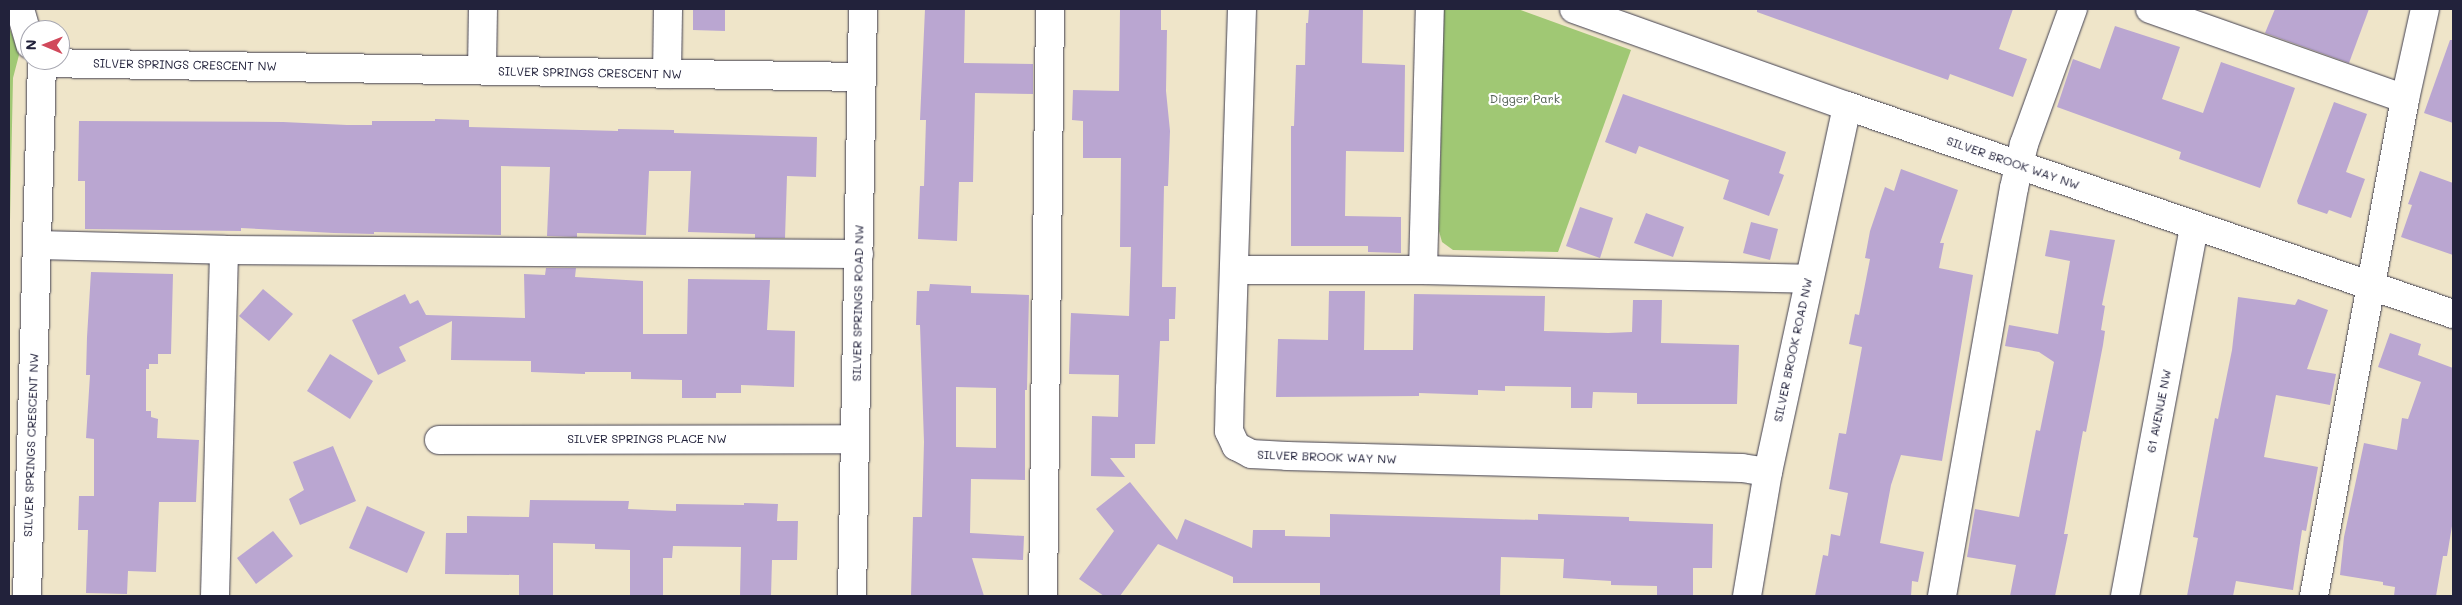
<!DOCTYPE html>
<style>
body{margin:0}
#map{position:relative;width:2462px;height:605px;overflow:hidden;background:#efe5c9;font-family:Mali,sans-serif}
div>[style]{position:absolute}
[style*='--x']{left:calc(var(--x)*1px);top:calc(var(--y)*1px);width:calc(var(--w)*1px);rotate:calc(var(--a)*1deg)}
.green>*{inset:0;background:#a0c874}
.building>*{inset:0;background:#baa6d1}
.roads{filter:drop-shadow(0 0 1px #413f50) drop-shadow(0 0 1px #413f50)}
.minor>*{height:28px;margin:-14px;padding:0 14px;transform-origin:14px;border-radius:14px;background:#fff}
span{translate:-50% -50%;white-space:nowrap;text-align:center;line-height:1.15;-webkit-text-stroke:4.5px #fff;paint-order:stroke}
.street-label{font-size:12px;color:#22223b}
.park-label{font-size:12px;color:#4e5c4f}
.frame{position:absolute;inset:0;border:10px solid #22223b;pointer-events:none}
.north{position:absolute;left:20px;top:20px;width:50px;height:50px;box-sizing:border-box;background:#fff;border:1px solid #a7a7b1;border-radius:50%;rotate:271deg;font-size:14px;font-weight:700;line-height:20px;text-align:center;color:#22223b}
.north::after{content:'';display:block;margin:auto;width:18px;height:22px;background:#d1495b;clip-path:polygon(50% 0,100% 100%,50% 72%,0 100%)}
</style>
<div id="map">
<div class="green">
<div style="clip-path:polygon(1444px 9px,1518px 9px,1631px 50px,1558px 252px,1453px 250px,1442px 242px,1439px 231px)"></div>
<div style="clip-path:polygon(9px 26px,19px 55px,13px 78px,9px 269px)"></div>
</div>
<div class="building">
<div style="clip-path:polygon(693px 9px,725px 9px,725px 31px,693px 30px)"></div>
<div style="clip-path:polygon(925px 9px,965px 9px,964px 63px,1033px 64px,1033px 94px,975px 93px,973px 182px,959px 182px,957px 241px,918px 239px,920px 186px,924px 186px,926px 120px,920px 120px)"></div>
<div style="clip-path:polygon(1120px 9px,1161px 9px,1161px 30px,1167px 30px,1166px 91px,1170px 131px,1168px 186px,1164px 186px,1162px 287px,1176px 287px,1175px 319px,1169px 319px,1169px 341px,1160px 341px,1155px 444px,1135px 444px,1135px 458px,1110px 458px,1125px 477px,1091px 476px,1092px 416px,1118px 417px,1119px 375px,1069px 374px,1071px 313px,1129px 316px,1131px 247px,1120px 247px,1121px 158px,1083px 158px,1083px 121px,1072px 120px,1073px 90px,1119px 91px)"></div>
<div style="clip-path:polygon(1309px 9px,1363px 9px,1362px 63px,1405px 65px,1404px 152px,1346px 151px,1345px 216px,1401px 217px,1401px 253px,1368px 252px,1368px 246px,1291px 246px,1291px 126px,1294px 126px,1296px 65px,1305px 65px,1306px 23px,1308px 23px)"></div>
<div style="clip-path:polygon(1757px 9px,2013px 9px,1999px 49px,2027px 59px,2013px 97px,1950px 74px,1948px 80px,1757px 12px)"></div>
<div style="clip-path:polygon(2275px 9px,2369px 9px,2349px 63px,2265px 33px)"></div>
<div style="clip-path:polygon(2115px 26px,2180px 47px,2162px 99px,2203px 113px,2221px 62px,2295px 88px,2260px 188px,2179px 159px,2181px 152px,2057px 107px,2073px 59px,2100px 69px)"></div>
<div style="clip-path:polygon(2450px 40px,2453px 40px,2453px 123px,2424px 113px)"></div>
<div style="clip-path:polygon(1623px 94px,1786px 152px,1779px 173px,1784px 175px,1769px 216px,1723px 199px,1729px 180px,1639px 146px,1636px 154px,1605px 142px)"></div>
<div style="clip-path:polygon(2334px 102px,2367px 114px,2346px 172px,2365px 179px,2351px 218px,2329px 210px,2327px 214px,2298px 204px,2297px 201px)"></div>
<div style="clip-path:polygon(435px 119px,469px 120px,469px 127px,618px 131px,618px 129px,674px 130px,674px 133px,817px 137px,816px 177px,787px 176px,785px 238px,755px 238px,755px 234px,688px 232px,691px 171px,649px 171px,646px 235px,577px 233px,577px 237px,547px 236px,550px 167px,501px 166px,501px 235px,374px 232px,374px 234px,334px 233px,241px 228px,241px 231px,85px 229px,85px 181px,78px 181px,79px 121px,283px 122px,347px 125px,372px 125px,372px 121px,435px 121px)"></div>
<div style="clip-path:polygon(1901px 169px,1958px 190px,1940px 243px,1944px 243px,1939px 268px,1973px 275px,1942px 461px,1901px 455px,1891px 485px,1880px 543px,1924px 552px,1918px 582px,1912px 581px,1911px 596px,1815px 596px,1823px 555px,1828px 556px,1831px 534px,1840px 536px,1848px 493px,1829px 489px,1839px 433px,1846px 434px,1862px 347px,1849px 344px,1855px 314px,1859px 315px,1870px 259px,1865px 258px,1870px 231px,1885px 187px,1894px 191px)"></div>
<div style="clip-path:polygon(2420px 171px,2453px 183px,2453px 255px,2401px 237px,2412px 205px,2408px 204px)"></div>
<div style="clip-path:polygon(1580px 207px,1613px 218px,1600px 258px,1566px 246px)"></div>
<div style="clip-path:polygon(1646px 213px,1684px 227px,1673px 257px,1634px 243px)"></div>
<div style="clip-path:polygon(1751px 222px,1778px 229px,1770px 260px,1743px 253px)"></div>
<div style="clip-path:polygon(2050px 230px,2115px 240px,2102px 305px,2105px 306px,2101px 330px,2105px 331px,2103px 345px,2086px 432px,2083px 431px,2064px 534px,2068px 534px,2055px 596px,2010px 596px,2016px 565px,1967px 557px,1975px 509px,2019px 517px,2036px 430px,2040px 431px,2054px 362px,2039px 352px,2005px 346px,2009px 325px,2058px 334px,2070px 261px,2045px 256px)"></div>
<div style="clip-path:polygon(546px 268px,576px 268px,575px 277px,643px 281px,643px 334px,687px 334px,688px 279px,770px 280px,767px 330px,795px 331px,794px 387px,741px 385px,741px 393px,716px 393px,716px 398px,682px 398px,682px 380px,631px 379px,631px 372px,585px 372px,585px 374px,531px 372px,531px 361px,451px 360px,452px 321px,399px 347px,406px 361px,378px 375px,352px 320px,405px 294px,410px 304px,418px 300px,426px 315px,525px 318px,524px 274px,545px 275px)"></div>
<div style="clip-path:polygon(91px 272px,173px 274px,171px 354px,158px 354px,158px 364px,149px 364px,149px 369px,146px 369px,146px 411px,151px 411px,151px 417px,158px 419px,157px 438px,199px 440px,196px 502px,159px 502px,156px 572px,128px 571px,127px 594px,86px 593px,88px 530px,78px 530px,79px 496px,94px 496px,94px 439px,86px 438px,90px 375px,86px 375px,87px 337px)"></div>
<div style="clip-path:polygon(evenodd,930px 284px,971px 286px,971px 293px,1029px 295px,1027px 390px,1025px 390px,1025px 480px,971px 479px,970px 533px,1024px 536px,1023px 560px,972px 558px,984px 596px,911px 596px,913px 517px,922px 517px,924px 442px,920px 325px,916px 325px,917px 291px,929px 291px,930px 284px,956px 387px,996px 388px,996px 448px,956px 447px,956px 387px)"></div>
<div style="clip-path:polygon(263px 289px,293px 314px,269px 341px,239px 316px)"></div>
<div style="clip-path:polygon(1329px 291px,1365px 291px,1364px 350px,1413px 350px,1414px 294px,1545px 296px,1544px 331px,1608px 333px,1632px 332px,1633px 300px,1662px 300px,1661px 343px,1739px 345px,1737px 404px,1637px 404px,1637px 393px,1593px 392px,1592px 408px,1571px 408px,1571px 387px,1505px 386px,1505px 391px,1478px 390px,1478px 395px,1419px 393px,1419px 396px,1276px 397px,1278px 339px,1328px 340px)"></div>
<div style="clip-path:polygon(2238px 297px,2295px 305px,2298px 299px,2328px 310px,2307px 369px,2336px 374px,2330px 405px,2276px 395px,2264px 457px,2318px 467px,2306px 531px,2302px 530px,2293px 590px,2236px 581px,2233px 596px,2187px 596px,2198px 538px,2193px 537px,2215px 418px,2218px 419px,2232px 350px)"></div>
<div style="clip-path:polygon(2390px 333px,2421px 344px,2418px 355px,2453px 368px,2453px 520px,2447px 556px,2443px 556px,2436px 596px,2394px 596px,2395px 587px,2383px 585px,2383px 582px,2340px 575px,2344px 537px,2364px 443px,2397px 450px,2402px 418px,2408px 419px,2421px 382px,2378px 367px)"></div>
<div style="clip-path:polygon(330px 354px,373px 381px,350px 419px,307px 391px)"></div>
<div style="clip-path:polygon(333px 446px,356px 501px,300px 525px,289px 499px,304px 490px,293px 462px)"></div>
<div style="clip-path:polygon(1130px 482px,1177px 540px,1185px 519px,1252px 548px,1253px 530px,1285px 530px,1285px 536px,1330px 537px,1330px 514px,1538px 520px,1538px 514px,1629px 517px,1629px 521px,1713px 524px,1712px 568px,1693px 568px,1693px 596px,1657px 596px,1657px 586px,1611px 585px,1611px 581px,1563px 578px,1564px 559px,1501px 557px,1500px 596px,1320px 596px,1320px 583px,1233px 583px,1233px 577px,1158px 544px,1120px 596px,1104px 596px,1079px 579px,1114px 531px,1096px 509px)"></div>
<div style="clip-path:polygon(530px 500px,629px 501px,628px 509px,676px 511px,676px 504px,744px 505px,744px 503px,778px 504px,777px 521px,798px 521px,797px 560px,772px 560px,771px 596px,740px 596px,741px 547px,673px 546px,672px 558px,663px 558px,663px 596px,630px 596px,630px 550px,595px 549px,595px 544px,553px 543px,553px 596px,519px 596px,519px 575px,445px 574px,446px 533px,467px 533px,467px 516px,529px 517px)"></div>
<div style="clip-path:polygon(367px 506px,425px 532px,407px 573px,349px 548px)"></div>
<div style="clip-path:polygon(273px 531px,293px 556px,256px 584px,237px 558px)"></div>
</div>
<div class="roads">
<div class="minor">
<div style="--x:20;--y:9;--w:37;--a:74"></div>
<div style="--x:1242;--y:9;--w:379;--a:91.8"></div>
<div style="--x:1230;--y:388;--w:43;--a:91.3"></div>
<div style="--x:1229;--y:431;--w:17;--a:65"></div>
<div style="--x:1236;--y:446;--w:17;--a:28"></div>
<div style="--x:1251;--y:454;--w:36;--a:3"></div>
<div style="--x:1287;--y:456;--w:455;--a:1.5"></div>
<div style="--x:1742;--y:468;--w:26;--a:9"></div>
<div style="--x:1574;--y:9;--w:290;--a:19.6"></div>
<div style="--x:1847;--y:106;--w:641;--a:18.94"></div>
<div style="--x:2150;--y:9;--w:270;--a:19.4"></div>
<div style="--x:482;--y:70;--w:61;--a:-89.1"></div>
<div style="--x:667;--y:74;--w:65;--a:-89.1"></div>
<div style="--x:38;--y:245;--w:186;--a:1.5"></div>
<div style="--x:224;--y:250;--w:635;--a:0.36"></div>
<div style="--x:1234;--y:270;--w:189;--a:0"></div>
<div style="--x:1423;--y:270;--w:385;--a:1.3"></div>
<div style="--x:1423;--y:270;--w:261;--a:-88.5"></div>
<div style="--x:439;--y:440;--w:416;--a:-0.1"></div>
<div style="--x:27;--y:596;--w:533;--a:-88.39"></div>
<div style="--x:42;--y:63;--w:820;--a:0.98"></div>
<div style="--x:215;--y:596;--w:346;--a:-88.5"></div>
<div style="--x:852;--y:596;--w:587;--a:-88.93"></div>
<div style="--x:1043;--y:596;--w:587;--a:-89.32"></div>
<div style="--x:1747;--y:596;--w:126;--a:-80.4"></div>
<div style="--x:1768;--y:472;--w:374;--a:-77.8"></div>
<div style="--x:1942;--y:596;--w:414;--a:-80"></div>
<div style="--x:2014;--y:188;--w:45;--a:-77.2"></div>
<div style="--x:2024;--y:144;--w:144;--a:-70.1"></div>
<div style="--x:2125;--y:596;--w:376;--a:-79.4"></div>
<div style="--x:2314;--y:596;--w:505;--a:-79.62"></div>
<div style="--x:2405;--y:99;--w:92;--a:-77.5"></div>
</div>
</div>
<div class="street-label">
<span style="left:185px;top:65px;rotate:1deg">SILVER SPRINGS CRESCENT NW</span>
<span style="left:590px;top:73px;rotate:1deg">SILVER SPRINGS CRESCENT NW</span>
<span style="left:2013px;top:163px;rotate:19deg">SILVER BROOK WAY NW</span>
<span style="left:858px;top:303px;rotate:-89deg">SILVER SPRINGS ROAD NW</span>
<span style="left:1793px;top:350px;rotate:-78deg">SILVER BROOK ROAD NW</span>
<span style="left:2159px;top:411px;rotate:-79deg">61 AVENUE NW</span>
<span style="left:647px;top:439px">SILVER SPRINGS PLACE NW</span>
<span style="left:31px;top:445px;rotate:-88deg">SILVER SPRINGS CRESCENT NW</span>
<span style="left:1327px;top:457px;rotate:2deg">SILVER BROOK WAY NW</span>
</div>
<div class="park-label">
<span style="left:1525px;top:99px">Digger Park</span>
</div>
<div class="frame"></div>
<div class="north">N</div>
</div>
